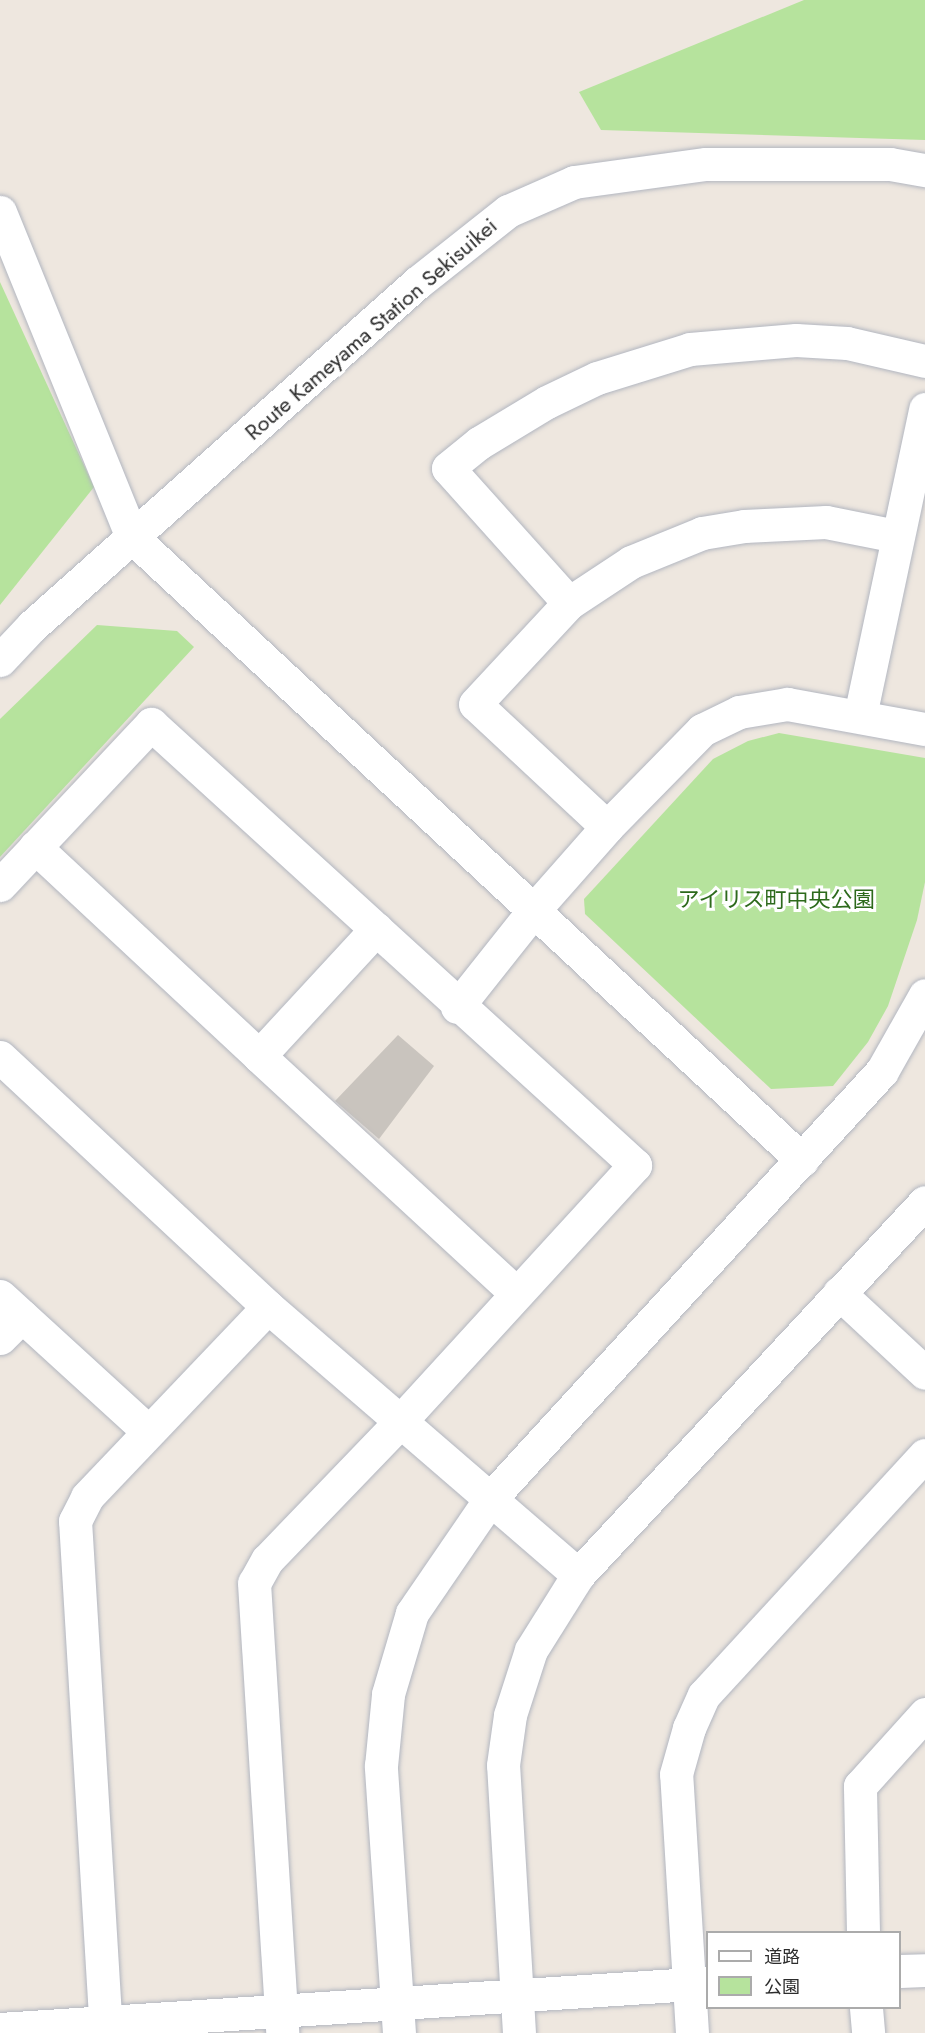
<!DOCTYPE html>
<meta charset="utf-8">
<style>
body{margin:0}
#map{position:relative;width:925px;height:2033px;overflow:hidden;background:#eee7df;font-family:Jost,"Noto Sans JP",sans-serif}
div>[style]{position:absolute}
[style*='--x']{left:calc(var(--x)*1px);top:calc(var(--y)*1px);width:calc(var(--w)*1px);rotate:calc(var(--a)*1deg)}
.green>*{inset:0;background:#b6e39d}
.building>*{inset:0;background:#c9c4be}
.roads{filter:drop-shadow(0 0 2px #b2b6c0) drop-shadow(0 0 2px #b2b6c0)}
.minor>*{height:33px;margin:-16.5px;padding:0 16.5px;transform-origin:16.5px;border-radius:16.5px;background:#fff}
.tertiary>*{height:33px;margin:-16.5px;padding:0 16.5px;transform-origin:16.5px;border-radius:16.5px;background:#fff}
.secondary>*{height:33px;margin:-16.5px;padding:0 16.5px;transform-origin:16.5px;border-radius:16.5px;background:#fff}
span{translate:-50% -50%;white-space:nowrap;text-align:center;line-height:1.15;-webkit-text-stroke:6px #fff;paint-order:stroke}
.street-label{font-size:22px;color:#2c2c2c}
.park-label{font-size:22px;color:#2d6a1c}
.legend{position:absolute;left:706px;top:1931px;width:195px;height:78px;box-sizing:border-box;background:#fff;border:2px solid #ababab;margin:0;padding:8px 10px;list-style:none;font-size:18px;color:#2c2c2c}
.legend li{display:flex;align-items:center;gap:12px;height:30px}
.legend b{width:30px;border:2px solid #ababab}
</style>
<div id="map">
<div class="green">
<div style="clip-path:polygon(804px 0,925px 0,925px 140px,601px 130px,579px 92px)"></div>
<div style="clip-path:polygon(0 282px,94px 487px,0 605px)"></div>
<div style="clip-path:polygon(97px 625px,177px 631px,194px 647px,0 857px,0 719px)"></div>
<div style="clip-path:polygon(779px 733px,925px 758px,925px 882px,917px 920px,888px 1006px,868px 1042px,833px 1086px,771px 1089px,585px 914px,584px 899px,713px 759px,748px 741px)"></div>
</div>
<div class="building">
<div style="clip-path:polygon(398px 1035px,434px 1066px,379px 1139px,335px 1101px)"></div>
</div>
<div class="roads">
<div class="minor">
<div style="--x:0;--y:212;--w:351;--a:67.9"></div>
<div style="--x:569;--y:603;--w:74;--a:-33.5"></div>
<div style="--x:631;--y:562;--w:77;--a:-22.2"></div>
<div style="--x:702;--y:533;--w:43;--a:-9.5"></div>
<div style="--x:744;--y:526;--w:82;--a:-2.8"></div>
<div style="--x:826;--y:522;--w:71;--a:11.3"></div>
<div style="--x:860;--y:716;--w:314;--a:-78"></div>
<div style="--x:607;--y:827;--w:180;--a:-137"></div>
<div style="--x:475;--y:704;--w:138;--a:-47.1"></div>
<div style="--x:569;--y:603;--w:181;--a:-131.9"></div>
<div style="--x:448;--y:468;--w:40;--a:-39"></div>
<div style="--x:479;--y:443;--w:79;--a:-31.1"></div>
<div style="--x:547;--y:402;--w:55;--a:-25.6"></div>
<div style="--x:597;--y:378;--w:97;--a:-17.3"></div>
<div style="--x:690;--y:349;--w:106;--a:-4.9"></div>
<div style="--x:796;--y:340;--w:51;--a:3.4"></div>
<div style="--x:847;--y:343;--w:80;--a:13"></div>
<div style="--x:35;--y:847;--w:306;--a:43"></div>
<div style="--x:259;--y:1056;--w:173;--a:-47.3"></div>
<div style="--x:0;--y:885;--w:221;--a:-46.8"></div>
<div style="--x:151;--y:724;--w:655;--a:42.34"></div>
<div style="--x:635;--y:1165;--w:350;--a:132.5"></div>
<div style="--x:399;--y:1423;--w:190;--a:133.9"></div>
<div style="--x:267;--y:1560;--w:26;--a:119"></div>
<div style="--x:254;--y:1583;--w:451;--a:86.4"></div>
<div style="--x:457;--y:1007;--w:122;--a:-51.6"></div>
<div style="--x:533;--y:911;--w:112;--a:-48.6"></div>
<div style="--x:607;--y:827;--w:136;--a:-45.6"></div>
<div style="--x:702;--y:730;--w:41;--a:-25.9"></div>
<div style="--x:739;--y:712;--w:49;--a:-9.5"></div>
<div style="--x:787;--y:704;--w:140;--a:10.3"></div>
<div style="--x:259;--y:1056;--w:348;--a:42.7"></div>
<div style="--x:0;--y:1057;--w:367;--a:43"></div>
<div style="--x:268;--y:1307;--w:410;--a:40.8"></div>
<div style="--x:839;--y:1293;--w:117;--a:42.9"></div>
<div style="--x:0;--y:1296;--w:200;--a:42.4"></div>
<div style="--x:0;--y:1338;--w:31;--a:-45"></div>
<div style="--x:863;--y:1932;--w:146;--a:-91.2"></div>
<div style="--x:860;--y:1786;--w:97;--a:-47.9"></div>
<div style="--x:900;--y:1971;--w:25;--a:-2"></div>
<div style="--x:866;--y:2008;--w:25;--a:85"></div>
<div style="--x:0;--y:2029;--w:709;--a:-3.72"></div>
<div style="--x:106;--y:2033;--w:513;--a:-93.46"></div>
<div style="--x:75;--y:1521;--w:27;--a:-63"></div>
<div style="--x:87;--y:1497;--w:262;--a:-46.4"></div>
<div style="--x:519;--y:2033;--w:268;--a:-93.4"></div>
<div style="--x:503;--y:1765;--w:50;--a:-82"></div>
<div style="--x:510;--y:1715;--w:68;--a:-72.1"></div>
<div style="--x:531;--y:1650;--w:89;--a:-57.9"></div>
<div style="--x:578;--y:1575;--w:509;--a:-47.07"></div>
<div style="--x:692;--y:2033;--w:259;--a:-93.5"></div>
<div style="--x:676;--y:1774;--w:48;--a:-74.2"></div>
<div style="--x:689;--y:1728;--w:36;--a:-66"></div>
<div style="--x:704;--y:1695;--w:326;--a:-47.4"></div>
</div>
<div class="tertiary">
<div style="--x:132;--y:537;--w:915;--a:42.92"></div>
<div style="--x:399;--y:2033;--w:268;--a:-93.9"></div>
<div style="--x:381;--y:1766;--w:72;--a:-84.4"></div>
<div style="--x:388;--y:1694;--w:84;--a:-73.5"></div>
<div style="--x:412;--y:1613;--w:138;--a:-55.6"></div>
<div style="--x:490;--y:1499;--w:580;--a:-47.51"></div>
<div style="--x:882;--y:1071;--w:87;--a:-60.5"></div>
</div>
<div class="secondary">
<div style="--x:0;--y:660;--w:47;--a:-46.7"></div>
<div style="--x:32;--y:626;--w:516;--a:-41.7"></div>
<div style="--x:417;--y:283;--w:116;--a:-38.4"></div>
<div style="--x:508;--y:211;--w:72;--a:-23.7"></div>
<div style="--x:574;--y:182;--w:133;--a:-7.8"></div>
<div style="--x:706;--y:164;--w:184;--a:0"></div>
<div style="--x:890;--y:164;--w:36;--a:10"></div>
</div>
</div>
<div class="street-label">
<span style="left:371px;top:329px;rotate:-41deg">Route Kameyama Station Sekisuikei</span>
</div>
<div class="park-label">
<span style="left:776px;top:900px">アイリス町中央公園</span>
</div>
<ul class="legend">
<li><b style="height:8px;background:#fff"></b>道路</li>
<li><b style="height:16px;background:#b6e39d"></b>公園</li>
</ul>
</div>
